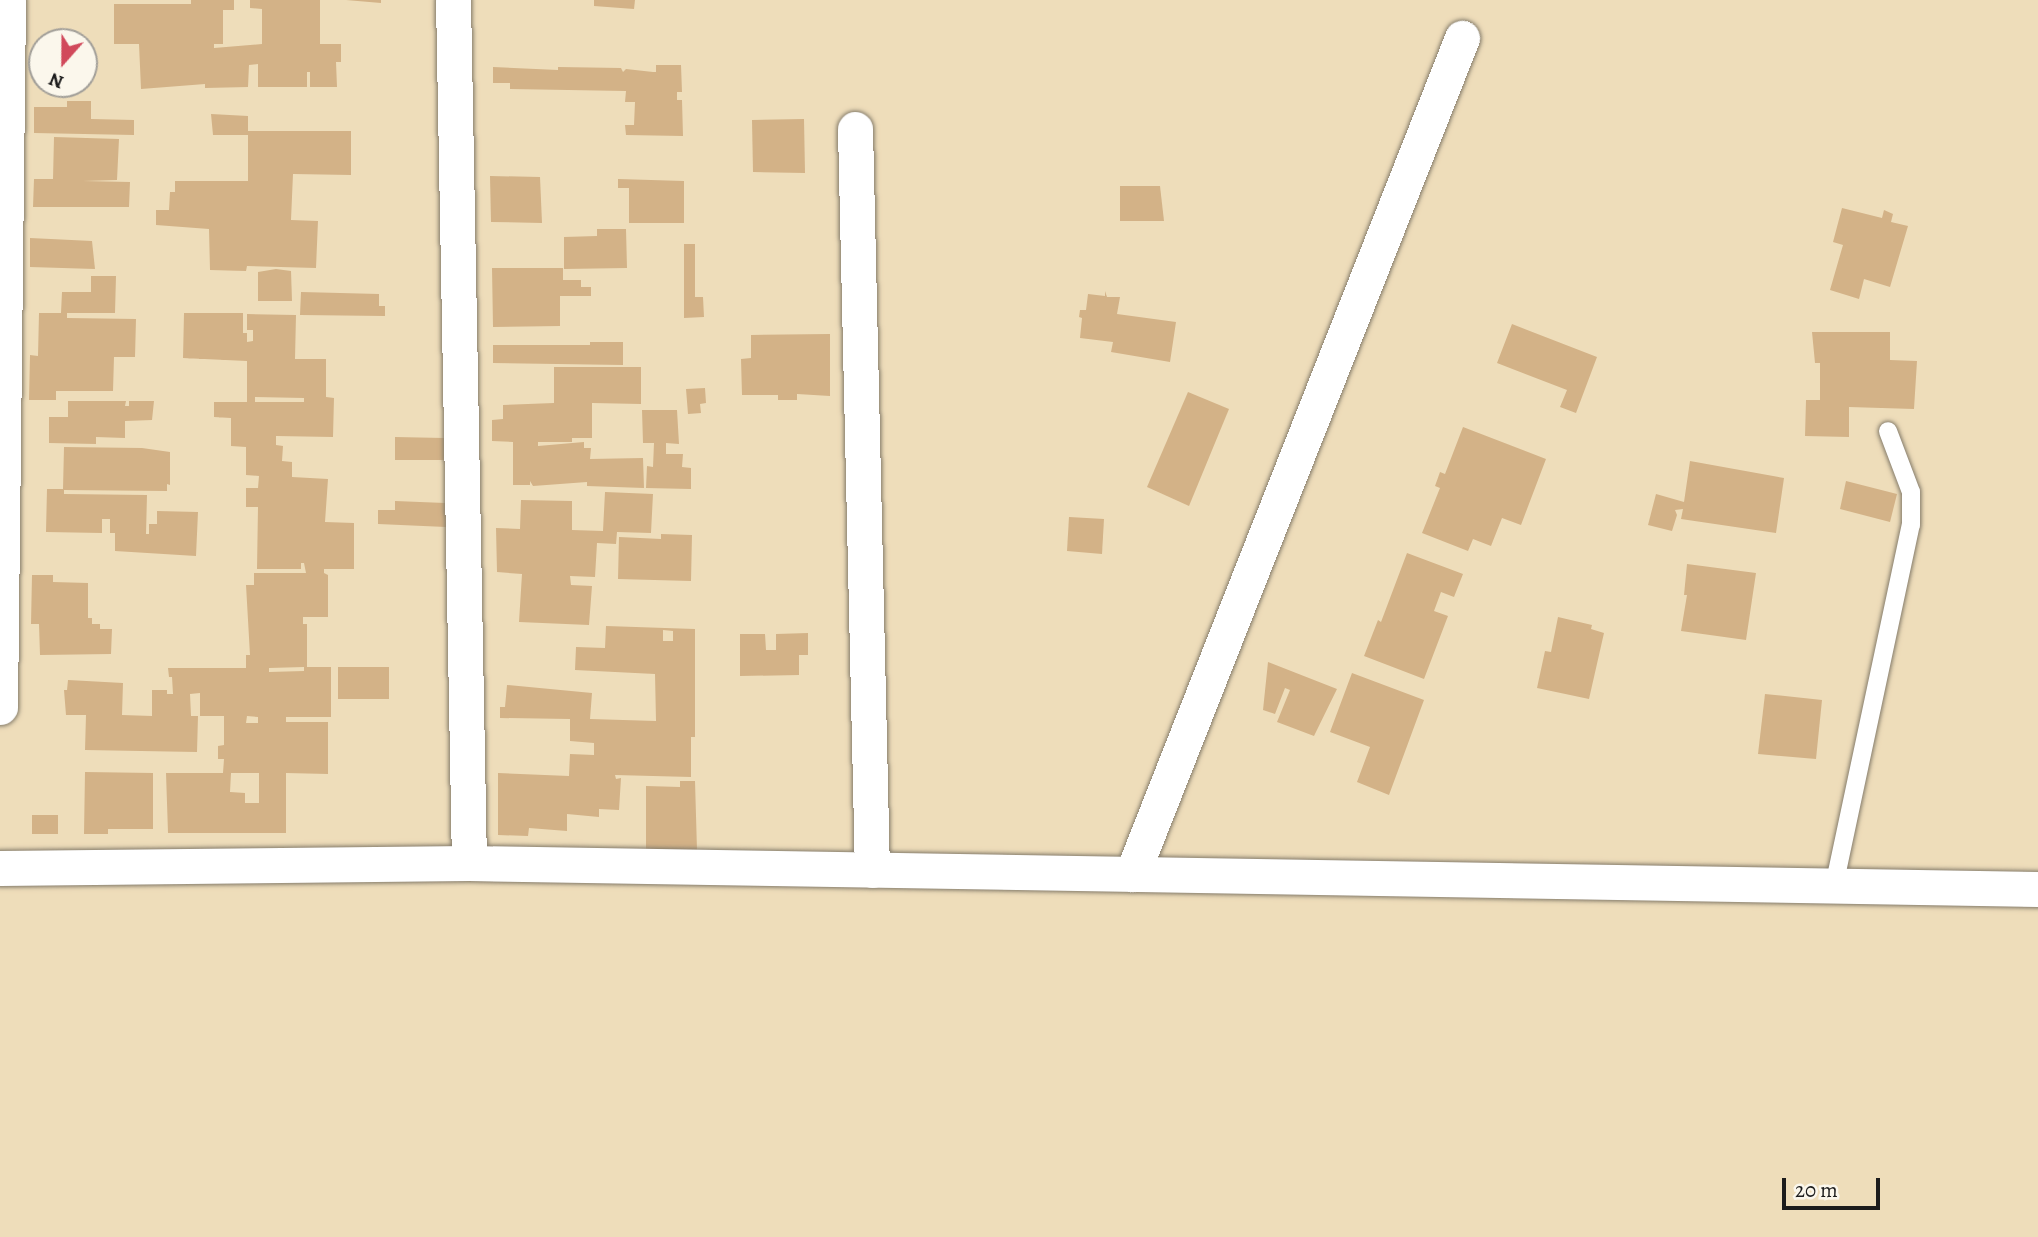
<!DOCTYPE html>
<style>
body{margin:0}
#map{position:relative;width:2038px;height:1237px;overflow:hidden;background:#eeddba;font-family:Alegreya,serif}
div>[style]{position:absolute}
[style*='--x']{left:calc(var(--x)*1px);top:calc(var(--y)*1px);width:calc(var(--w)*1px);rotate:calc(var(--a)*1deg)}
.building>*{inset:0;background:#d3b287}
.roads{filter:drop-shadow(0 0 2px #857c6b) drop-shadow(0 0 2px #857c6b)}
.lane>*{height:18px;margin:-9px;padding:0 9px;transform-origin:9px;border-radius:9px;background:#fff}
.street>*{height:35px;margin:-17.5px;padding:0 17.5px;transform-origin:17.5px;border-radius:17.5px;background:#fff}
span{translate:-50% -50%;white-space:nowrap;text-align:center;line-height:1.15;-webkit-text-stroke:6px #fbf7ec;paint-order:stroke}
.north{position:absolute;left:28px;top:28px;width:70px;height:70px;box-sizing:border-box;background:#fbf7ec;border:2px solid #a29f99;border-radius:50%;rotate:201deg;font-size:19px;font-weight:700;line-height:28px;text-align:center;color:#1c1c1c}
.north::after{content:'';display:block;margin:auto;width:24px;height:32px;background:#d1495b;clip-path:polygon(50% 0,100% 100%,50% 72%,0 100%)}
.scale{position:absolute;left:1782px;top:1178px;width:98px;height:32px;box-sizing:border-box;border:4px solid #1c1c1c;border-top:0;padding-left:9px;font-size:21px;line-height:24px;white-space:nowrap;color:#1c1c1c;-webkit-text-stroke:5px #fbf7ec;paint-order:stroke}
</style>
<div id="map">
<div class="building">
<div style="clip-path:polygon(191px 0,234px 0,234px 10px,223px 10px,223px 44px,214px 44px,214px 48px,262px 44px,262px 9px,250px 8px,250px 0,320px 0,320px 44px,341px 44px,341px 62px,336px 62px,337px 87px,310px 87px,310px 72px,307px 72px,307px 87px,258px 87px,258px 64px,249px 65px,248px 87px,205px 88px,205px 84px,141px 89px,139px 44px,114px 44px,114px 4px,191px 4px)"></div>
<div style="clip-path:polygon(346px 0,381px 0,381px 3px)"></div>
<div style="clip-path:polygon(594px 0,635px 0,634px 9px,594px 6px)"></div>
<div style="clip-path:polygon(656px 65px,681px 65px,682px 92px,677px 92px,677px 100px,682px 100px,683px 136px,626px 135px,625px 125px,634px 125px,635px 102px,625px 102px,626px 91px,510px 89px,510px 83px,493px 83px,493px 67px,558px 70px,558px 67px,621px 68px,623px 72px,626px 69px,653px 72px,656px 72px)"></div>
<div style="clip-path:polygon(67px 101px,91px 101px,91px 119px,134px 120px,134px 135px,34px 133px,34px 107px,67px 107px)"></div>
<div style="clip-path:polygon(211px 114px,248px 116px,248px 131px,351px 131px,351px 175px,293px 174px,291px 220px,318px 221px,316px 268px,247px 266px,246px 271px,210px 270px,209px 229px,156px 225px,156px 210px,169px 210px,170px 192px,175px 192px,175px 181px,248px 181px,248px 135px,213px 135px)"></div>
<div style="clip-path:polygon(804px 119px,805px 173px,753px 172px,752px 120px)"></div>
<div style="clip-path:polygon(54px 137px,119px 139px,117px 180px,83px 181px,130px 182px,129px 207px,33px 207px,34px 179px,53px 179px)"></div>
<div style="clip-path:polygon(490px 176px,540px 177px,542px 223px,491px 222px)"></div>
<div style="clip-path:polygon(618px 179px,684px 181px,684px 223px,629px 223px,629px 188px,618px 188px)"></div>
<div style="clip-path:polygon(1120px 186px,1160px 186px,1164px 221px,1120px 221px)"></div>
<div style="clip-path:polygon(1842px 208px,1882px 218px,1884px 210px,1893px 214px,1891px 222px,1908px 226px,1890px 287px,1864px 279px,1859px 299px,1830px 290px,1843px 245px,1833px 242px)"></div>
<div style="clip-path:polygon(597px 229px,626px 229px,627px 268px,564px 269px,564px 237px,597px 236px)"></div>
<div style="clip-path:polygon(30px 238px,92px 241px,95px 269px,30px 267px)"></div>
<div style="clip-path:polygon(684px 244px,695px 244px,695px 297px,703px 297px,704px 317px,684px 318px)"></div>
<div style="clip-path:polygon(492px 268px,563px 268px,563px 280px,581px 280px,581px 287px,591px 287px,591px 296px,560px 296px,560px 326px,493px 327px)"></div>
<div style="clip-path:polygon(276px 269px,291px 271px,292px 301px,258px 301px,258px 272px)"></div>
<div style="clip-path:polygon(91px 276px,116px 276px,115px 313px,67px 313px,67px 318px,136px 319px,135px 357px,114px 357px,113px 391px,56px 391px,56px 400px,29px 400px,30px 355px,38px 356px,39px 313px,61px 313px,62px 292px,91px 292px)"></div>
<div style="clip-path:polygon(1105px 291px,1107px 297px,1120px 297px,1117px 314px,1176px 322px,1170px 362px,1111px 352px,1113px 342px,1080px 338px,1082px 318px,1079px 317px,1080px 310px,1086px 310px,1088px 294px,1105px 296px)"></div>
<div style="clip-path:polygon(301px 292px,379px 294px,379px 306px,385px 306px,385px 316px,300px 315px)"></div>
<div style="clip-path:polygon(evenodd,184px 313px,243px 313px,243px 333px,247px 333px,247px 342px,253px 341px,253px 330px,247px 330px,247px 314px,296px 315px,295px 359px,326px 359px,326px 397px,334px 398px,333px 437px,276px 436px,276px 445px,283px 446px,282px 461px,292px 462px,292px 477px,328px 479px,325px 522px,354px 523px,354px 569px,324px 569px,324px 573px,328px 575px,328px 617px,303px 617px,303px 624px,307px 624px,307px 667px,331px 667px,331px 717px,286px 717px,286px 722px,328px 722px,328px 774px,286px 773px,286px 833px,168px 833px,166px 773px,223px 773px,224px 759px,218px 759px,218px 746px,224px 745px,224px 716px,200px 716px,200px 693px,190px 694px,191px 716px,198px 716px,197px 752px,85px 750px,86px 715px,66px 715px,64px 690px,67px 690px,68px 680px,123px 683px,122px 715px,152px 716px,152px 690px,167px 690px,167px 694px,173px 694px,172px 677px,169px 677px,168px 668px,246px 668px,246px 655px,250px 655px,246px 585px,254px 585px,254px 573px,306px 573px,304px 563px,301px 563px,301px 569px,257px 569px,258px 507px,246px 507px,246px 488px,258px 488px,259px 476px,246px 475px,246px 447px,231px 446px,231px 418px,214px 417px,214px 402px,247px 402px,247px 361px,183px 358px,184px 313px,255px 397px,304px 398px,304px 402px,255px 402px,255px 397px,184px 313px,304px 667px,304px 671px,269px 672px,269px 668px,304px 667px,184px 313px,247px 716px,258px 717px,258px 723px,246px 723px,247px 716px,184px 313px,231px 773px,259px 773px,259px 803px,245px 803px,245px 793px,230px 792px,231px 773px)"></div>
<div style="clip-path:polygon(1512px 324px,1597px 357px,1576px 413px,1560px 407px,1567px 390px,1497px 363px)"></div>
<div style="clip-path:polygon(1812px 332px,1890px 332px,1890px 360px,1917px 361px,1914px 409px,1849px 407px,1849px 437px,1805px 436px,1806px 400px,1820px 400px,1820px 363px,1815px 363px)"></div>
<div style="clip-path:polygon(830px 334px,830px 396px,797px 394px,797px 400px,778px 400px,778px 395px,742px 395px,741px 359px,751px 358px,751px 335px)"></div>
<div style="clip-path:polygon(590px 342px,623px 342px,623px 365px,493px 363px,493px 345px,590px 345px)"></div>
<div style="clip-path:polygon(554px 367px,641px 367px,641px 404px,592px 403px,592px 438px,572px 438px,572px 442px,538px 442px,538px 446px,584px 442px,584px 448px,591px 448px,590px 459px,643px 458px,644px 488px,587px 486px,587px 482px,533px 486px,530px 481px,530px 485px,513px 485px,513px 442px,492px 441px,492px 420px,503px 419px,503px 405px,554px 403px)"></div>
<div style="clip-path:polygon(705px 388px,706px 403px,700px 404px,701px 413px,688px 414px,686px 389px)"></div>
<div style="clip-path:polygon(1188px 392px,1229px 409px,1189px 506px,1147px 487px)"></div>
<div style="clip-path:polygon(68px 401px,126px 401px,125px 406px,129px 406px,129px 401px,154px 401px,152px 420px,125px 421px,125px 438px,96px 437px,96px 444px,49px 443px,49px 417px,68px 417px)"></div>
<div style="clip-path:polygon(642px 410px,677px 410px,679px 444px,666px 443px,666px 454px,683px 454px,682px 467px,691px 468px,691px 489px,646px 488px,647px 466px,653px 467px,654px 443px,643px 443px)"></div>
<div style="clip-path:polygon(1463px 427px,1546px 459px,1521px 525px,1502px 518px,1491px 546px,1473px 539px,1468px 551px,1422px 533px,1440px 488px,1435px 486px,1440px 472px,1445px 474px)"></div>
<div style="clip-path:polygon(395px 437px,444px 438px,444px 460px,395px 460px)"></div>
<div style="clip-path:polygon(64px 447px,142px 448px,170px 452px,170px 485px,167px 484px,167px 491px,64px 490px,64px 494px,147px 495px,146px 534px,149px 534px,149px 524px,157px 524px,157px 511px,198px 512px,196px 556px,115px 551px,115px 533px,110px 533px,110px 519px,102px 519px,102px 533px,46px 532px,47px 489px,63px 489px)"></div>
<div style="clip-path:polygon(1690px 461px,1784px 478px,1776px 533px,1681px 519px,1683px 509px,1675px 510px,1677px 515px,1672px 531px,1648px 525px,1656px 494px,1684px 502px)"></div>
<div style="clip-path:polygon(1846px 481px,1897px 494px,1890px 522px,1840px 509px)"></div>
<div style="clip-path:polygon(605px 492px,653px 494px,651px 533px,617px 532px,616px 544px,597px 543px,595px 577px,570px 576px,571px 585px,592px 586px,589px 625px,519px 622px,522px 574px,497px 572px,496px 528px,520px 529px,521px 500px,572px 501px,572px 530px,603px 531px)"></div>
<div style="clip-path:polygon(395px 501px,445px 503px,446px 527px,378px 524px,378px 510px,395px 510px)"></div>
<div style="clip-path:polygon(1069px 517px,1104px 519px,1102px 554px,1067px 551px)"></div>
<div style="clip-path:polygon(661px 534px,692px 535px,691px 581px,618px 579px,619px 537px,661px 539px)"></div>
<div style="clip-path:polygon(1407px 553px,1463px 574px,1454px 597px,1441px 592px,1434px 611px,1448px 616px,1424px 679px,1364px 656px,1378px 620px,1381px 622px)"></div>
<div style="clip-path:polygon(1687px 564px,1756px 573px,1746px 640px,1681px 631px,1687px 595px,1684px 595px)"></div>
<div style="clip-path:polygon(32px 575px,53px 575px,53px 582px,88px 583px,88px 618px,92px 618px,92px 624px,100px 624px,100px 629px,112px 629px,111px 654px,40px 655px,39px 624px,31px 624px)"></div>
<div style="clip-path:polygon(1558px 617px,1592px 625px,1591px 629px,1604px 633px,1589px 699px,1537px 688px,1545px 651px,1551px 652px)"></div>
<div style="clip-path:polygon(evenodd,606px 626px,695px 629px,695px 737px,691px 737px,691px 777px,615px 775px,616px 779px,621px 778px,619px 810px,599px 809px,599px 817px,567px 814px,567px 831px,529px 828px,528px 836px,498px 835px,498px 773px,569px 776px,570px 754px,594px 755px,594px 743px,570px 741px,570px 719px,500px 718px,500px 707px,505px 707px,507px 685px,592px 693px,590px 719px,656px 721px,655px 674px,575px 670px,576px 647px,605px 648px,606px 626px,663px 630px,673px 631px,673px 641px,663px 641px,663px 630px)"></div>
<div style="clip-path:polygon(808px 633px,808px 655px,799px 655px,799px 675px,740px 676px,740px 634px,765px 634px,766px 650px,776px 650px,776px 634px)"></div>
<div style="clip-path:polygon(1268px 662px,1337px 689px,1314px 736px,1277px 722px,1290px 690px,1285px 688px,1275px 714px,1263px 710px)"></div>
<div style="clip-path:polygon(338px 667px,389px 667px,389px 699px,338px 699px)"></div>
<div style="clip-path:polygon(1352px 673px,1424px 700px,1389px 795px,1357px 782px,1370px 747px,1330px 732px)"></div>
<div style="clip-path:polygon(1765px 694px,1822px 700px,1816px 759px,1758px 754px)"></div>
<div style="clip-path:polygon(85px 772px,153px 773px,153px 829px,108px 829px,108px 834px,84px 834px)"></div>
<div style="clip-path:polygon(680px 781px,695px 781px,697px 850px,646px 849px,646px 786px,680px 787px)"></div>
<div style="clip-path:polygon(32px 815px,58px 815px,58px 834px,32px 834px)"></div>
</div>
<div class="roads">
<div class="lane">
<div style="--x:1834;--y:886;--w:369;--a:-78"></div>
<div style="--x:1911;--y:525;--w:33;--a:-90"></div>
<div style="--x:1911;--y:492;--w:65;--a:-110.7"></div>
</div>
<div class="street">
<div style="--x:453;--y:0;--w:863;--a:88.94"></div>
<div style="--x:855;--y:129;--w:741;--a:88.69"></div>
<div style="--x:0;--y:707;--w:707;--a:-89.35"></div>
<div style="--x:0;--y:868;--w:469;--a:-0.6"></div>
<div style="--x:469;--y:863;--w:1569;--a:0.95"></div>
<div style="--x:1132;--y:874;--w:899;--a:-68.46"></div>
</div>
</div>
<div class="north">N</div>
<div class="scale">20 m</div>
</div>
